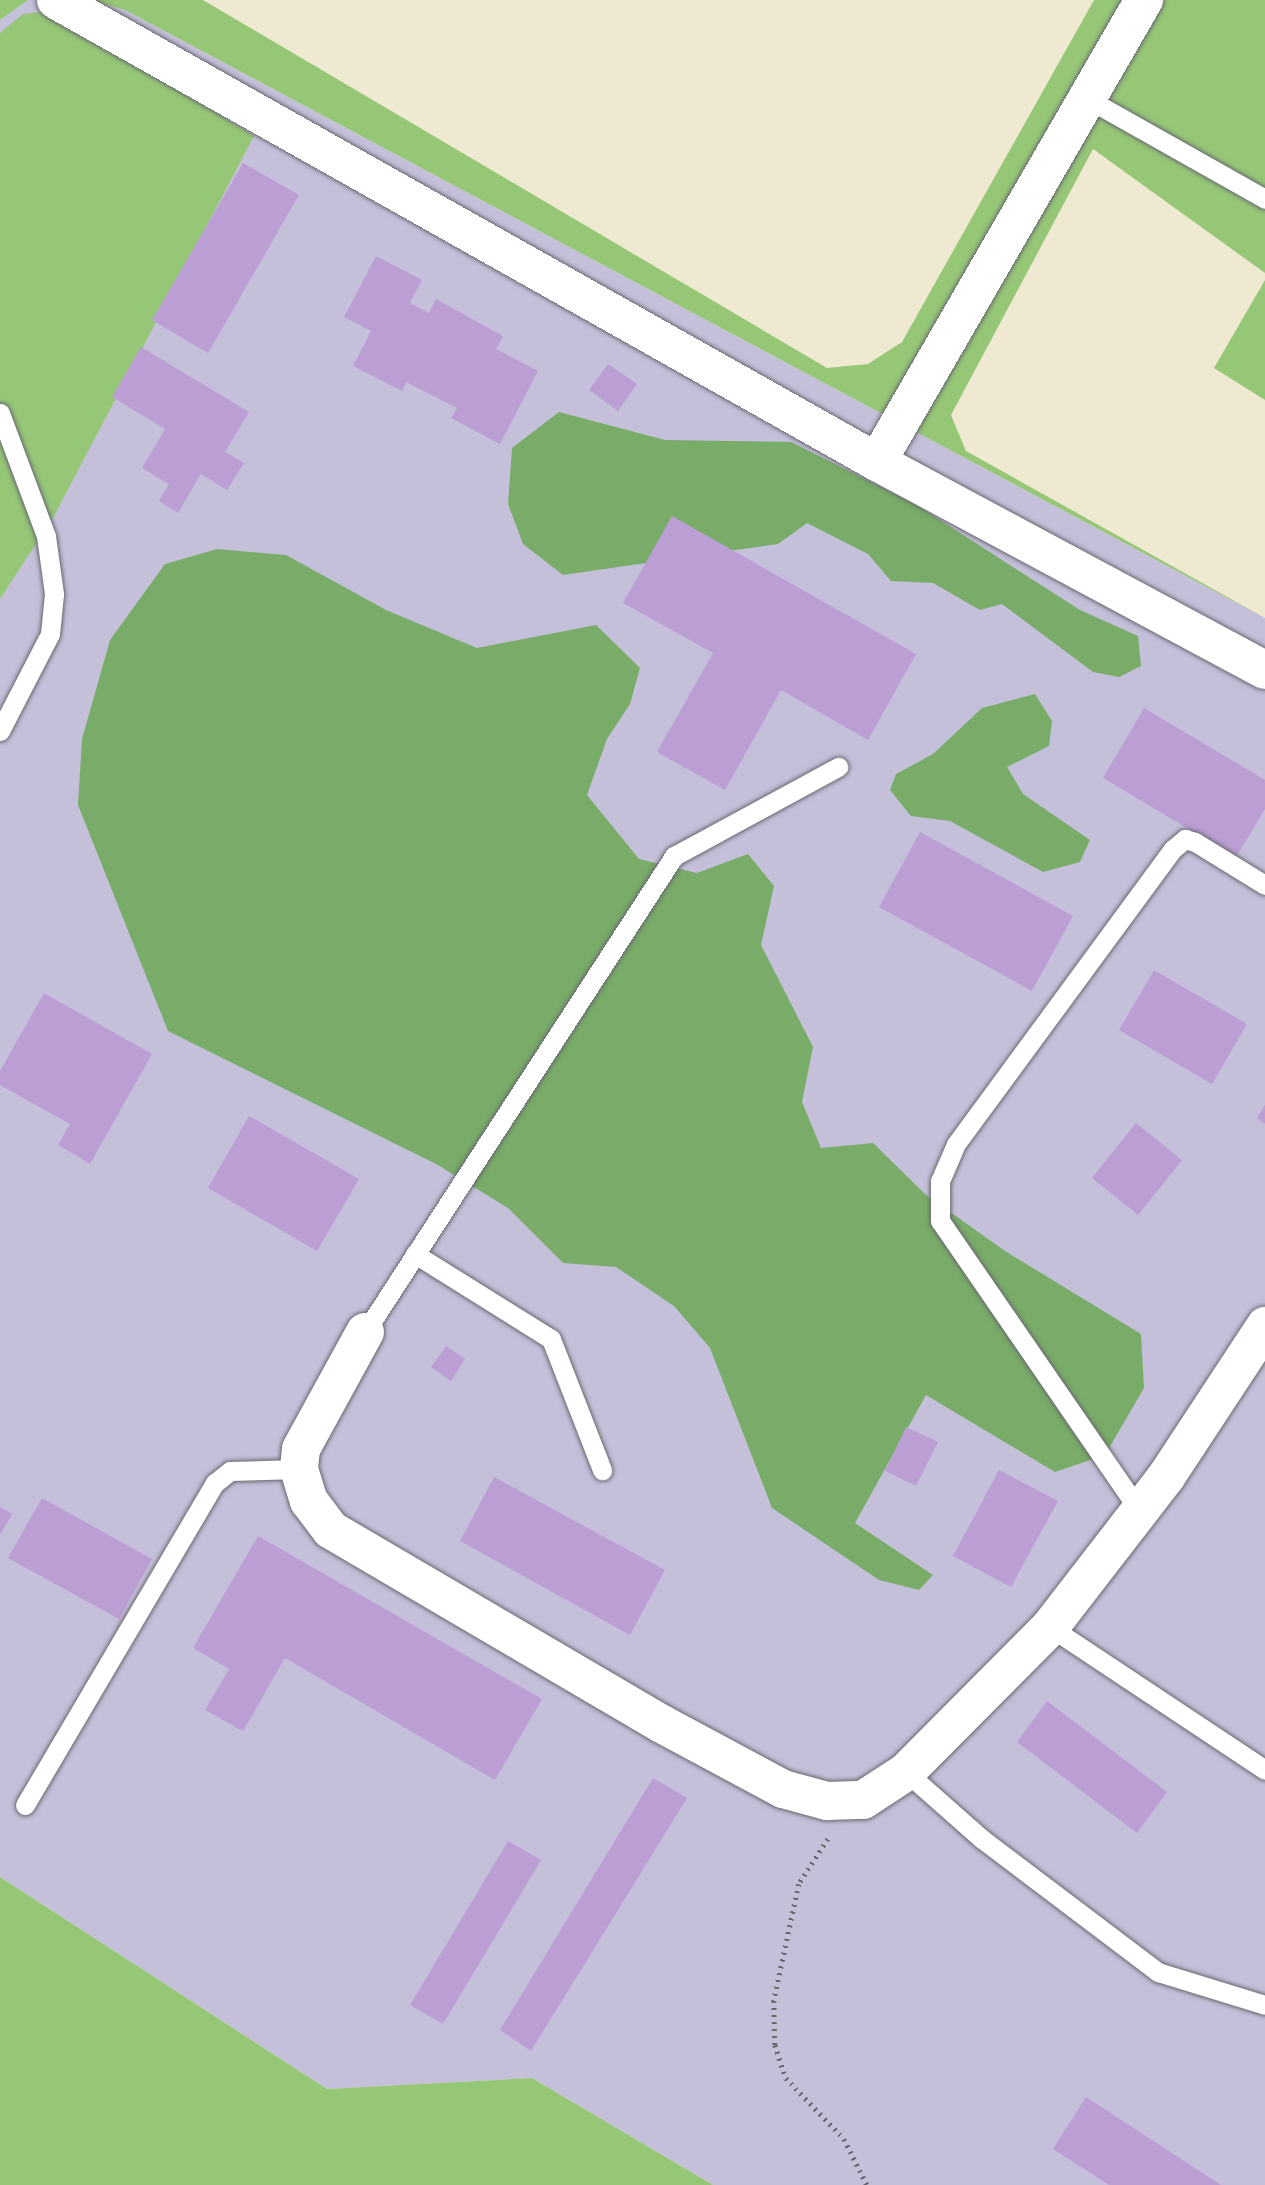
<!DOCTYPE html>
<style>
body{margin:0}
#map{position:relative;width:1265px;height:2185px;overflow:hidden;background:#f0e9d1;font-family:Alegreya,serif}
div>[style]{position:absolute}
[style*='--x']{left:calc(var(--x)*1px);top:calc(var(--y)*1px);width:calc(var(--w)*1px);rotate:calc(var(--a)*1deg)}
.industrial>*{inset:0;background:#c5c0da}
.green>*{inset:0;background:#95c777}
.forest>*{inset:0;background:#78ac68}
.building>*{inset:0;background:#bb9ed4}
.path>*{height:4.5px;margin-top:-2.25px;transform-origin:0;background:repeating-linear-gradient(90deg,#6a6870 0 2px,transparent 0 7px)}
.roads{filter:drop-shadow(0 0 2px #6a6870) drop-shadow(0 0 2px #6a6870)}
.service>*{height:19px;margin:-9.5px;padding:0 9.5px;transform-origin:9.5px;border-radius:9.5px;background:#fff}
.minor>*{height:38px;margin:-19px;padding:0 19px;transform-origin:19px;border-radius:19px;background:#fff}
span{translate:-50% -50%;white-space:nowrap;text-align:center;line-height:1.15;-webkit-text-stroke:6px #f7f3e8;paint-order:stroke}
</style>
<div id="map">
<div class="industrial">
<div style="clip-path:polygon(28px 0,90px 0,125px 10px,1265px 618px,1265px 2185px,713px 2185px,532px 2078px,327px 2089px,0 1877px,0 20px)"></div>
</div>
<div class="green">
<div style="clip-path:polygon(0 0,28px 0,0 20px)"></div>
<div style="clip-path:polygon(90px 0,203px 0,827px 368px,868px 364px,902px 342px,1094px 0,1265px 0,1265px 273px,1093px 149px,951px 415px,966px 451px,1265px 618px,125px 10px)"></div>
<div style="clip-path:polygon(49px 11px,254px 136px,54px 516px,0 599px,0 33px,23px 14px)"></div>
<div style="clip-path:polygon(1265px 280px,1265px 400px,1214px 368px)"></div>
<div style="clip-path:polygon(0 1877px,327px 2089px,532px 2078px,713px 2185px,0 2185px)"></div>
</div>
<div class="forest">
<div style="clip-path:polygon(559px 412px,665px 440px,791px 442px,915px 504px,1080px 610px,1138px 636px,1141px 666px,1119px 677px,1093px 672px,1002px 604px,980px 610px,933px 583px,891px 581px,868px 554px,807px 523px,778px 544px,563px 575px,523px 544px,508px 504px,512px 448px)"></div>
<div style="clip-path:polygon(217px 549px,286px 555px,386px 610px,477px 648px,596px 625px,640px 668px,630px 704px,607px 739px,587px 795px,639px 859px,697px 873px,748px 854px,774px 886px,761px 945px,813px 1047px,802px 1102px,821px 1148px,873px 1143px,925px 1194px,1005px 1251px,1141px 1334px,1144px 1388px,1105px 1455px,1055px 1472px,926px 1395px,855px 1523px,933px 1575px,919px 1590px,879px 1580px,772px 1508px,710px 1348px,674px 1306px,616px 1267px,563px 1263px,508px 1208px,438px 1165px,168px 1031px,78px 805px,82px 739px,110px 640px,165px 564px)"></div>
<div style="clip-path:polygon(1035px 694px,1052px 721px,1049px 746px,1007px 767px,1023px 794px,1090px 840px,1080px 862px,1043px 872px,950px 821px,911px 816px,890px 790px,896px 774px,933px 754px,982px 708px)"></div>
</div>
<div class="building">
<div style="clip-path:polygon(243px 163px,299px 195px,208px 353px,152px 320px)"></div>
<div style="clip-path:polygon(376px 256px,422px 280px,410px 303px,429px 313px,436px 299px,503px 336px,496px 349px,538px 371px,500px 444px,451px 418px,457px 408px,406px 382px,402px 391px,353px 366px,371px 331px,344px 317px)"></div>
<div style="clip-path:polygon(141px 347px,249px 412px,225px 452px,244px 463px,227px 490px,201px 474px,178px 513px,159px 501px,169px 484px,142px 468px,165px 429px,112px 397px)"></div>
<div style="clip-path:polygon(608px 364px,637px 384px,618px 411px,589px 390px)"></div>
<div style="clip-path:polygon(672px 516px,916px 654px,868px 740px,781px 690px,725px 790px,657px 752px,713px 653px,623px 603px)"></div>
<div style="clip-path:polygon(1144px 708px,1265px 780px,1265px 809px,1236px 857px,1103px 778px)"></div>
<div style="clip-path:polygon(920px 832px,1073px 916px,1032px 991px,879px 907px)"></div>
<div style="clip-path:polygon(1154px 970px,1247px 1024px,1212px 1084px,1119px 1030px)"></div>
<div style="clip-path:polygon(44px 993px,152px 1054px,90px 1164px,58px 1145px,70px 1124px,0 1085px,0 1071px)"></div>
<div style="clip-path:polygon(1265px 1105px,1265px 1124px,1257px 1118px)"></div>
<div style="clip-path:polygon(249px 1116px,359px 1179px,317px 1251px,208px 1188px)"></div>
<div style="clip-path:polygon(1136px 1123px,1182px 1160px,1138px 1215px,1092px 1178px)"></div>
<div style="clip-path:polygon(446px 1346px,465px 1359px,451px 1381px,431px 1367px)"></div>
<div style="clip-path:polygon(906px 1427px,938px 1442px,916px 1486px,885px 1471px)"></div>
<div style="clip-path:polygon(999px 1470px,1058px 1501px,1011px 1587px,953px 1556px)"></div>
<div style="clip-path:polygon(494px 1477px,665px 1570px,630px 1635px,460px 1541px)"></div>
<div style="clip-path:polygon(42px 1498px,152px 1559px,119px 1619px,8px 1558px)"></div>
<div style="clip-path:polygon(0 1507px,12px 1514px,0 1535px)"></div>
<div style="clip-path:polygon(258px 1536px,542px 1699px,495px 1780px,285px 1658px,243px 1731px,205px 1710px,229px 1669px,193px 1648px)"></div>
<div style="clip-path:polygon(1047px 1701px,1167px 1792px,1137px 1833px,1017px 1742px)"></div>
<div style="clip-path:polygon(653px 1778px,687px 1798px,531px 2051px,500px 2030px)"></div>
<div style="clip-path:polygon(508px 1841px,541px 1860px,443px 2024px,410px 2005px)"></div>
<div style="clip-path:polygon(1086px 2097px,1221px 2185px,1109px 2185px,1053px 2149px)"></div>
</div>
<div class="path">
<div style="--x:828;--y:1839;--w:54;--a:122.8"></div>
<div style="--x:799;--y:1884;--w:120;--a:102.1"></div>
<div style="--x:774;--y:2001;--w:44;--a:88.7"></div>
<div style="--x:775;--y:2045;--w:35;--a:72"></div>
<div style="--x:786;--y:2078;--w:84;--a:46.4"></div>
<div style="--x:844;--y:2139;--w:51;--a:63.4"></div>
</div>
<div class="roads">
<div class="service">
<div style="--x:1086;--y:98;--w:206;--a:29.4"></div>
<div style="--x:0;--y:413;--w:131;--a:69.5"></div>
<div style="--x:46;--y:536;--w:59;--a:82.1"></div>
<div style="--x:54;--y:594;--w:40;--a:95.7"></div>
<div style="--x:50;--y:634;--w:109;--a:117.3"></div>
<div style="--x:415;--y:1254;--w:160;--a:32"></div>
<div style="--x:551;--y:1339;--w:141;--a:68.7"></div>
<div style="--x:365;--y:1332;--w:568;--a:-57.01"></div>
<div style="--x:674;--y:856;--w:187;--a:-28.5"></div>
<div style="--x:1141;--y:1513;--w:354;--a:-124.5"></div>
<div style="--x:940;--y:1221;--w:40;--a:-90"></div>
<div style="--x:940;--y:1181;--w:40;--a:-66.6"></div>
<div style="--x:956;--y:1144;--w:366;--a:-53.7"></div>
<div style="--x:1173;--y:849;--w:16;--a:-40"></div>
<div style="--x:1185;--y:839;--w:10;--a:17"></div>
<div style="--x:1195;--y:842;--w:82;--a:31.6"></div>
<div style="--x:1050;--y:1627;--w:258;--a:33.6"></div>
<div style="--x:906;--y:1772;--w:101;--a:41.4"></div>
<div style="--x:982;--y:1839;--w:221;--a:37.1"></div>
<div style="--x:1158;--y:1972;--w:112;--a:17.1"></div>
<div style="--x:25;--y:1805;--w:374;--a:-59.5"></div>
<div style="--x:215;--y:1483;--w:19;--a:-39"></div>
<div style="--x:230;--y:1471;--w:69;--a:-1.7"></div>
</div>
<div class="minor">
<div style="--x:56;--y:0;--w:942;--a:29.37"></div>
<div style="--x:877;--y:462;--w:440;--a:28.2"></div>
<div style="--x:877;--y:462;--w:534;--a:-59.98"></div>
<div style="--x:365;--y:1332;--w:133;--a:118.7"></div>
<div style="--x:301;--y:1449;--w:20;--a:96"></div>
<div style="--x:299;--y:1469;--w:34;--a:73"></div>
<div style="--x:309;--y:1501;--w:36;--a:53"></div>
<div style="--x:331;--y:1530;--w:381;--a:30.4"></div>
<div style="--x:660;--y:1723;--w:140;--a:28.2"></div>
<div style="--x:783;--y:1789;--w:46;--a:15.3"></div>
<div style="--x:827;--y:1801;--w:36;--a:-2"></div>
<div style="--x:863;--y:1800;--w:51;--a:-33.1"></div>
<div style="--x:906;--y:1772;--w:204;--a:-45.2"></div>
<div style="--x:1050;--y:1627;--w:190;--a:-52.3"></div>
<div style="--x:1166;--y:1477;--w:181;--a:-56.7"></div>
</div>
</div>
</div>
